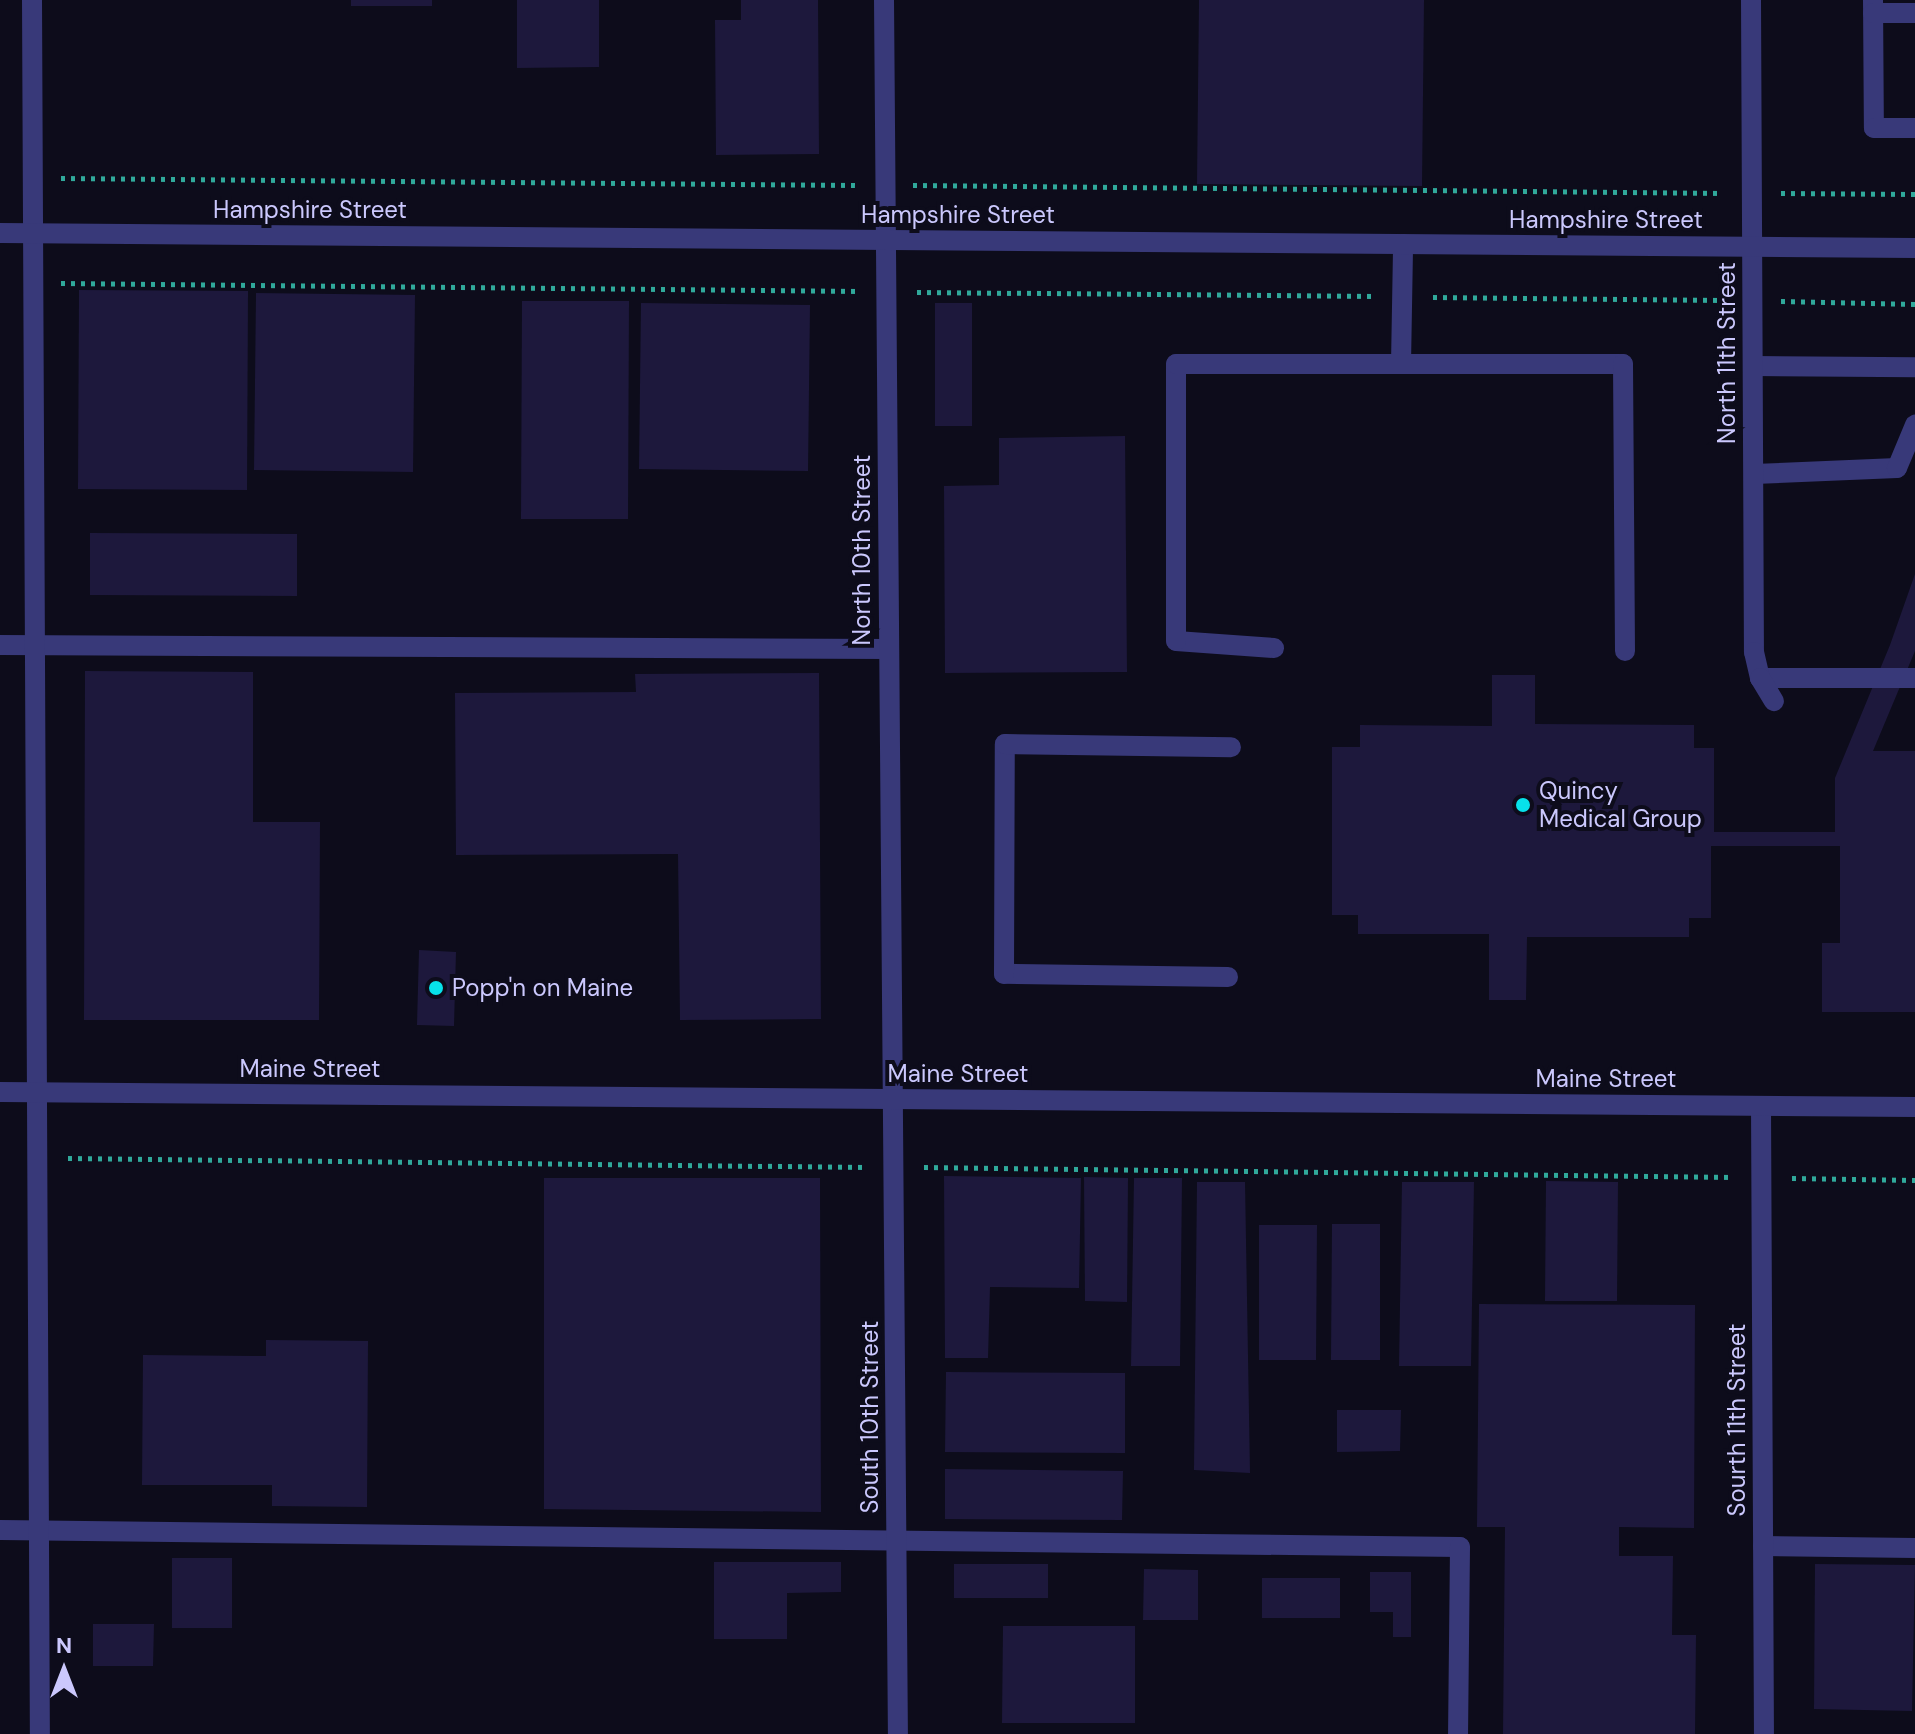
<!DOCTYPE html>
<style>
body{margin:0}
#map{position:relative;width:1915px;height:1734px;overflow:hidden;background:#0d0c1b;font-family:"DM Sans",sans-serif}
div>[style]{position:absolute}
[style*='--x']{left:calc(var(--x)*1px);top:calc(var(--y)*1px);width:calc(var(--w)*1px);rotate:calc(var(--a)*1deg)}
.building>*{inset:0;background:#1d183c}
.path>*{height:5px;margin-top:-2.5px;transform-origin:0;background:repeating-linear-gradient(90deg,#30a99b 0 4px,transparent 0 10px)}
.service>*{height:20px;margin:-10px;padding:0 10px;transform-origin:10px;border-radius:10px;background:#383979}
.minor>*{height:20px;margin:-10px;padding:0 10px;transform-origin:10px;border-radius:10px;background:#383979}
.tertiary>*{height:20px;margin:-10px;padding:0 10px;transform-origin:10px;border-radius:10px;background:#383979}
.dots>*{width:22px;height:22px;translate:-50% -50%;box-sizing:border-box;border:4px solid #0d0c1b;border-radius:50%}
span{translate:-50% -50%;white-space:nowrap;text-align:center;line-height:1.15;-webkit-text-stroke:8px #0d0c1b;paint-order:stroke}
.street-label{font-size:24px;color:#cbc8fd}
.poi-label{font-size:24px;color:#cbc8fd}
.left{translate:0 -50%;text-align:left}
.north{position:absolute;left:24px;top:1630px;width:80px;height:80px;-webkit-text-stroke:6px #0d0c1b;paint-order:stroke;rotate:0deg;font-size:22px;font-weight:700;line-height:32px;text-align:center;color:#cbc8fd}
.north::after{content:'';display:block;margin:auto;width:28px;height:36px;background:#cbc8fd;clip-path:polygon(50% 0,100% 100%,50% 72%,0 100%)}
</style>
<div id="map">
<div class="building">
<div style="clip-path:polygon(351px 0,432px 0,432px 6px,351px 6px)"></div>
<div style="clip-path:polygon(517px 0,599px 0,599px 67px,517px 68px)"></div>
<div style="clip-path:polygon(741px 0,818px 0,819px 154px,716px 155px,715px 20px,741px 20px)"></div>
<div style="clip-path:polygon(1199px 0,1424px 0,1422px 186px,1197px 184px)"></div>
<div style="clip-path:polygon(79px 290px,248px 291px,247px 490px,78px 489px)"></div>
<div style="clip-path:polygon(256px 293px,415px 295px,413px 472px,254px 470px)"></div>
<div style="clip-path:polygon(522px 301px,629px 301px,628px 519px,521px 519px)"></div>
<div style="clip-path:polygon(641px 303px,810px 305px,808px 471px,639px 469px)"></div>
<div style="clip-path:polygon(935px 303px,972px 303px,972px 426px,935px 426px)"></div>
<div style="clip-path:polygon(1125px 436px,1127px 672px,945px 673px,944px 486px,999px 485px,999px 438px)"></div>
<div style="clip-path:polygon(90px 533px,297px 534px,297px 596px,90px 595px)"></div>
<div style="clip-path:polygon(1915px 574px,1915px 651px,1873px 751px,1915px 751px,1915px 1012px,1822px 1012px,1822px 943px,1840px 943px,1840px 846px,1711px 846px,1711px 918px,1689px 918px,1689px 937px,1527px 937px,1526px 1000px,1489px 1000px,1489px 934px,1358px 934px,1358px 915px,1332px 915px,1332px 747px,1360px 747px,1360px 725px,1492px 726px,1492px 675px,1535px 675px,1535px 724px,1694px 725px,1694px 748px,1714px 748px,1714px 832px,1835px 832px,1835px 778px,1890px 645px)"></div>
<div style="clip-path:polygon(85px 671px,253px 672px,253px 822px,320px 822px,319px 1020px,84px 1020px)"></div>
<div style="clip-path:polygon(819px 673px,821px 1019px,680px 1020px,678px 854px,456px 855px,455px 693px,636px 692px,635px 674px)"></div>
<div style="clip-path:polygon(419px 950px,456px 952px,454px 1026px,417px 1025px)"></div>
<div style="clip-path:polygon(944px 1176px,1081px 1178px,1079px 1288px,990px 1287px,988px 1358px,945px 1358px)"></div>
<div style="clip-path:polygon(1084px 1177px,1128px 1178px,1127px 1302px,1085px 1301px)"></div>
<div style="clip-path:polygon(544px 1178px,820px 1178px,821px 1512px,544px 1509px)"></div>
<div style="clip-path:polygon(1134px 1178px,1182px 1178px,1180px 1366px,1131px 1366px)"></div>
<div style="clip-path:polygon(1546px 1181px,1618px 1182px,1617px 1301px,1545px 1301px)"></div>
<div style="clip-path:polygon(1197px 1182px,1245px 1182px,1250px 1473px,1194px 1470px)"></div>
<div style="clip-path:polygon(1402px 1182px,1474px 1182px,1471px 1366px,1399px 1366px)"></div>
<div style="clip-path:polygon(1332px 1224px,1380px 1224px,1380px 1360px,1331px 1360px)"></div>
<div style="clip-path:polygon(1259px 1225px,1317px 1225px,1316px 1360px,1259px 1360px)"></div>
<div style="clip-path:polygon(1479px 1304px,1695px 1305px,1694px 1528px,1619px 1527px,1619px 1556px,1673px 1556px,1672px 1635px,1696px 1635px,1695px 1734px,1503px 1734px,1505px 1527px,1477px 1527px)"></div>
<div style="clip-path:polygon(266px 1340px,368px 1341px,367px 1507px,272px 1506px,272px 1485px,142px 1485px,143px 1355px,266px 1356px)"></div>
<div style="clip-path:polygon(946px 1372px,1125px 1373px,1125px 1453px,945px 1452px)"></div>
<div style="clip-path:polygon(1337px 1410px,1401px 1410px,1400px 1451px,1337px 1452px)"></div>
<div style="clip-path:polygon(945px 1469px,1123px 1471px,1122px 1520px,945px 1519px)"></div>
<div style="clip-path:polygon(172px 1558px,232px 1558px,232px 1628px,172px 1628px)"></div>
<div style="clip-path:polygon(714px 1562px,841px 1562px,841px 1592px,787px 1593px,787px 1639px,714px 1639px)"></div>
<div style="clip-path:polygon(954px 1564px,1048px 1564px,1048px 1598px,954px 1598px)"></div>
<div style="clip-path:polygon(1815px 1564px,1915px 1565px,1912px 1711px,1814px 1709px)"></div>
<div style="clip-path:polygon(1144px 1569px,1198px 1570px,1198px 1620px,1143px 1620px)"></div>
<div style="clip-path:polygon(1370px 1572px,1411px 1572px,1411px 1637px,1393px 1637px,1393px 1612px,1370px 1612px)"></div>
<div style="clip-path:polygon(1262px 1578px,1340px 1578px,1340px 1618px,1262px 1618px)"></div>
<div style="clip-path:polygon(93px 1624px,154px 1624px,153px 1666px,93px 1666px)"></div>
<div style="clip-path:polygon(1003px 1626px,1135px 1626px,1135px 1723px,1002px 1723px)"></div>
</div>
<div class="path">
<div style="--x:61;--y:178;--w:794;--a:0.51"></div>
<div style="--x:913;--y:185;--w:810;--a:0.57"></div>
<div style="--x:1781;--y:193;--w:134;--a:0.4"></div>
<div style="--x:61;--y:283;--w:798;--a:0.57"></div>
<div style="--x:917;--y:292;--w:458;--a:0.5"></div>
<div style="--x:1433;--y:297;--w:290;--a:0.6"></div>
<div style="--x:1781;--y:301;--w:134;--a:1.3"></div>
<div style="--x:68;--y:1158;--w:798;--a:0.65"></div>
<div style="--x:924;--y:1167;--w:810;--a:0.71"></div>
<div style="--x:1792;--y:1178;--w:123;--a:0.9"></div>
</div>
<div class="service">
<div style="--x:1873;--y:0;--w:128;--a:89.6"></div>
<div style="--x:1874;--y:128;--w:41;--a:0"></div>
<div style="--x:1873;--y:13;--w:42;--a:0"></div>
<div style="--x:1401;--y:364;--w:120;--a:-89"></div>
<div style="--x:1753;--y:366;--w:162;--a:0.4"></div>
<div style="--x:1754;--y:474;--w:143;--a:-2.4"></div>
<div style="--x:1897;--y:468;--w:47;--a:-67.3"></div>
<div style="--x:0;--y:645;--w:889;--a:0.26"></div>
<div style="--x:1274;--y:648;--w:98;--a:-175.9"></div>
<div style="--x:1176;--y:641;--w:277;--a:-90"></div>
<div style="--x:1176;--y:364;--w:447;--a:0"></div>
<div style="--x:1623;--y:364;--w:287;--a:89.6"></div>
<div style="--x:1760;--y:678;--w:155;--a:0"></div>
<div style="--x:1228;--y:977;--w:224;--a:-179.2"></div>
<div style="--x:1004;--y:974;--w:230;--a:-89.8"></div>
<div style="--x:1005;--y:744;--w:226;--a:0.8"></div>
<div style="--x:0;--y:1530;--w:1460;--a:0.67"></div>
<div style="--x:1460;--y:1547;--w:187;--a:90.6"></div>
<div style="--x:1763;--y:1546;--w:152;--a:0.8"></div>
</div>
<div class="minor">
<div style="--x:32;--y:0;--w:1734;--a:89.74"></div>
<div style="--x:884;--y:0;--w:1734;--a:89.54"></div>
<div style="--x:1751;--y:0;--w:652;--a:89.74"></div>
<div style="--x:1754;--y:652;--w:27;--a:77"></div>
<div style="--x:1760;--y:678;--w:27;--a:59"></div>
<div style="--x:0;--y:233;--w:1915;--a:0.45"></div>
<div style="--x:1761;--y:1106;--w:628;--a:89.73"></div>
</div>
<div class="tertiary">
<div style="--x:0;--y:1092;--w:1915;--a:0.45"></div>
</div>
<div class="dots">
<div style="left:1523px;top:805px;background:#07e1ea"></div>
<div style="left:436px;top:988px;background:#07e1ea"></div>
</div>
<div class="street-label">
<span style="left:310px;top:210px">Hampshire Street</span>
<span style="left:958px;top:215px">Hampshire Street</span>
<span style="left:1606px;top:220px">Hampshire Street</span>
<span style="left:1727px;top:353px;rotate:-90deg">North 11th Street</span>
<span style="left:862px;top:550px;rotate:-90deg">North 10th Street</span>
<span style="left:310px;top:1069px">Maine Street</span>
<span style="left:958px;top:1074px">Maine Street</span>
<span style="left:1606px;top:1079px">Maine Street</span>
<span style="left:870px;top:1417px;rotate:-90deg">South 10th Street</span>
<span style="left:1737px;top:1420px;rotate:-90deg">Sourth 11th Street</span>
</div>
<div class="poi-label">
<span class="left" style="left:1539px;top:805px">Quincy<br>Medical Group</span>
<span class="left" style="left:452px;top:988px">Popp'n on Maine</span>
</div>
<div class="north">N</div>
</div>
